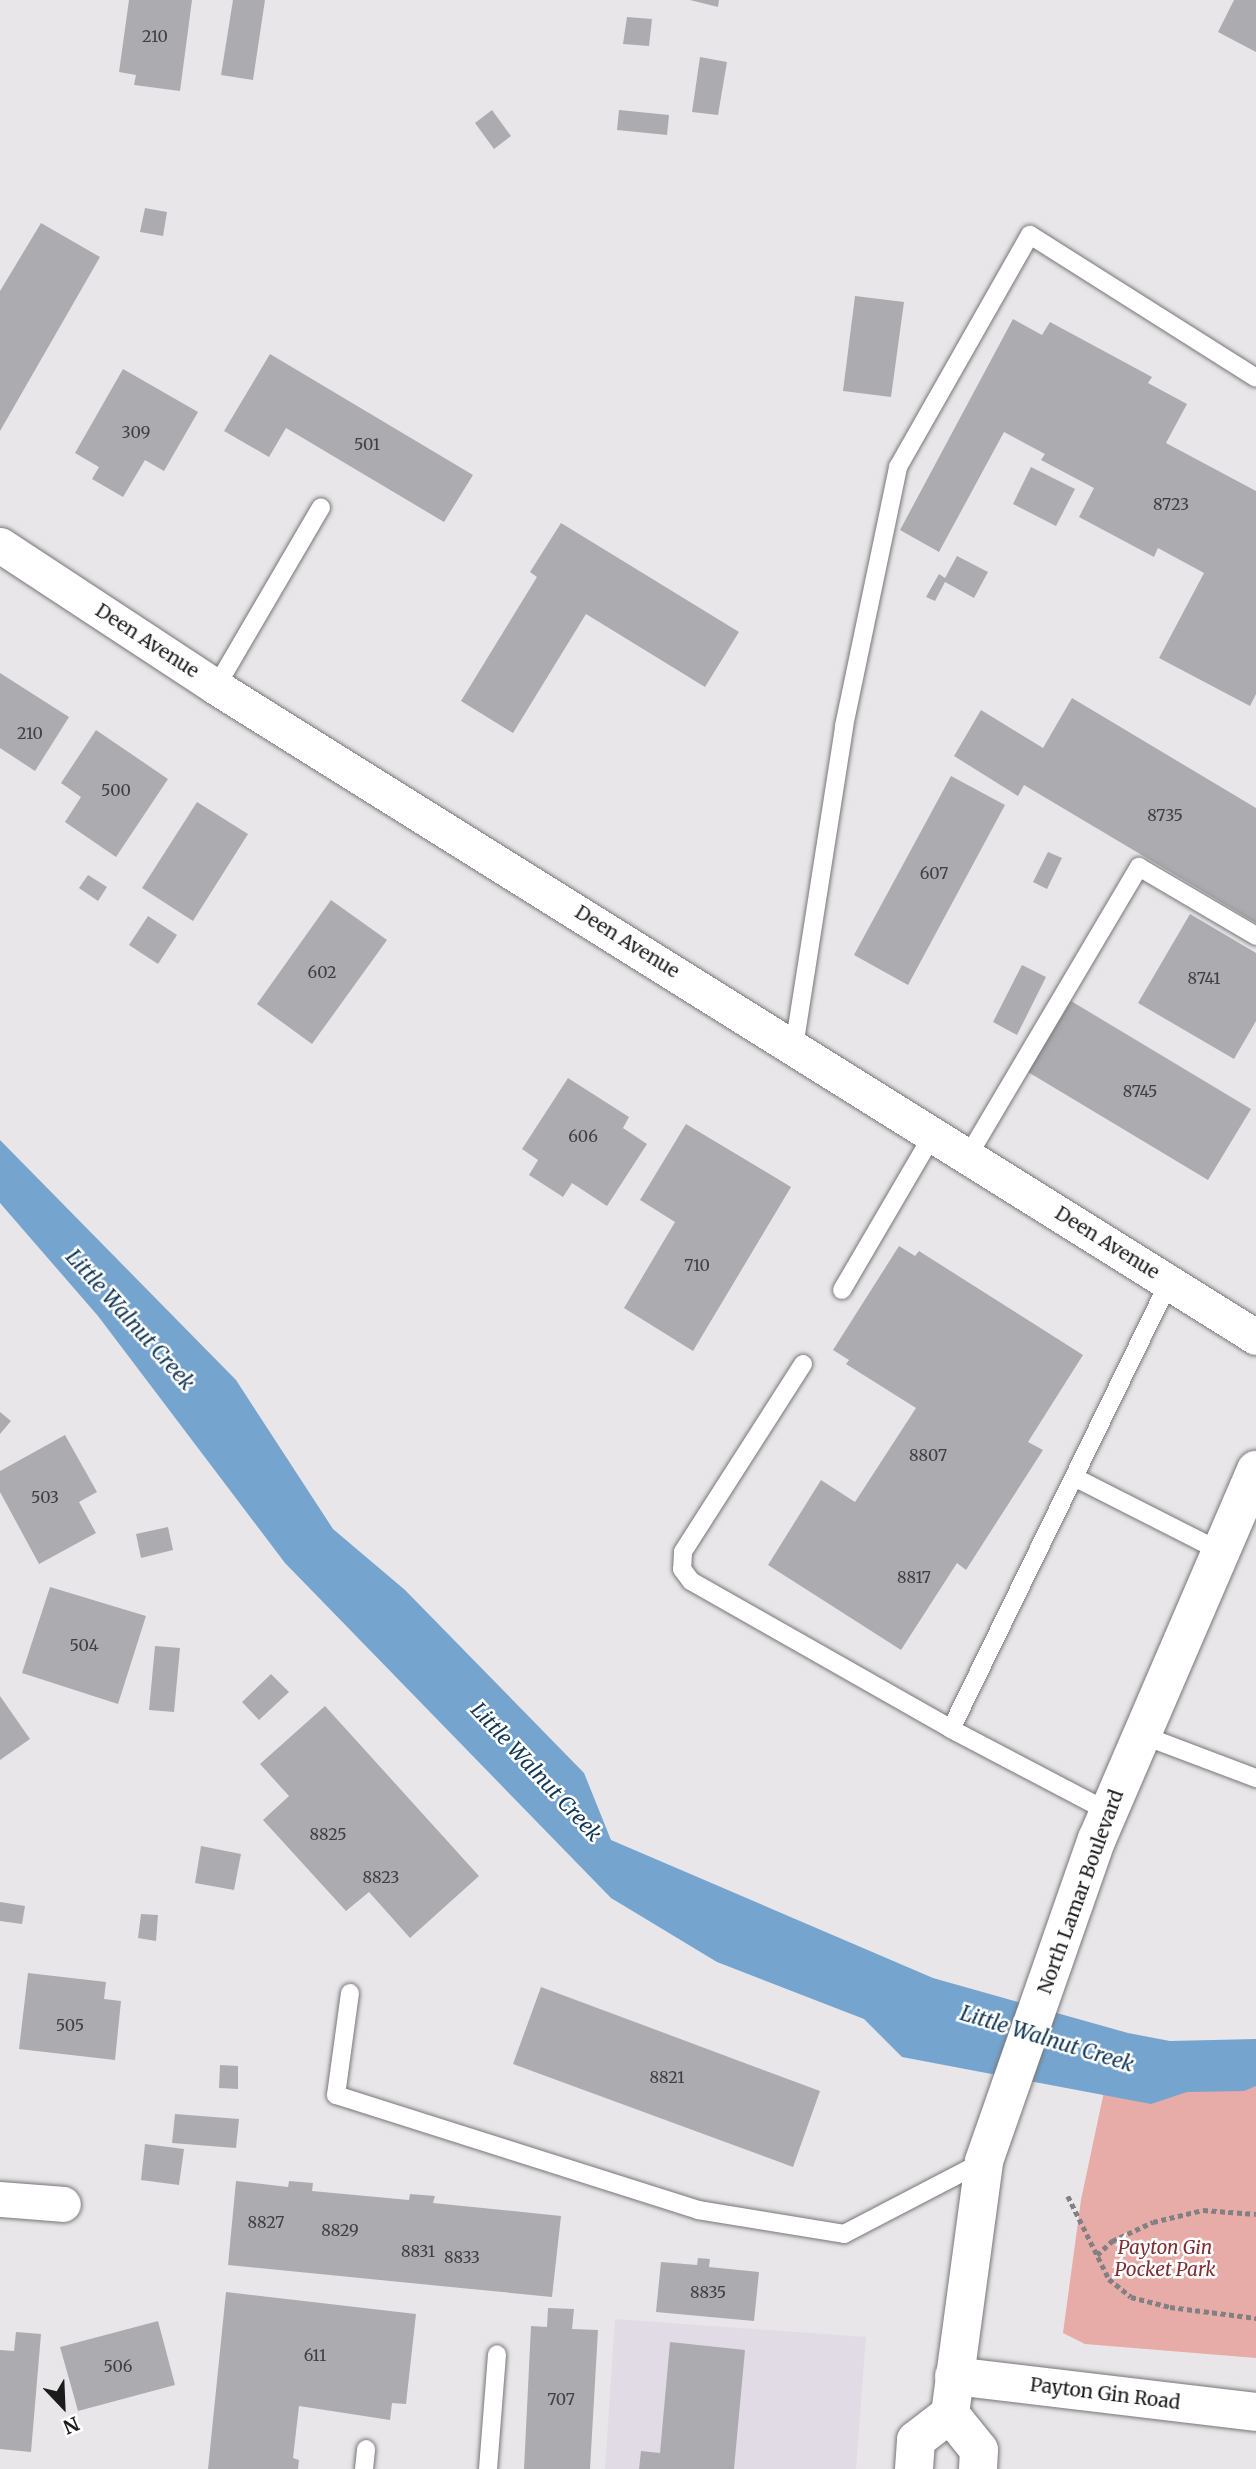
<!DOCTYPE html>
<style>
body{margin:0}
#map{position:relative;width:1256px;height:2469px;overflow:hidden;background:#e8e6e9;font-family:Merriweather,serif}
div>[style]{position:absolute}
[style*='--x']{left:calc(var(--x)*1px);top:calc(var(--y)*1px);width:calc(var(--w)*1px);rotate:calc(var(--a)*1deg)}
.built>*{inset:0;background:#e1dbe5}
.green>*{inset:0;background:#e7aba8}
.water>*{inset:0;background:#75a5cf}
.building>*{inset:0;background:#acacb0}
.path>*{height:4.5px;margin-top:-2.25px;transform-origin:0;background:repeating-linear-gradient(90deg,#818082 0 5px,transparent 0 8.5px)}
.roads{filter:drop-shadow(0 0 2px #787679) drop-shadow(0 0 2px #787679)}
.service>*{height:18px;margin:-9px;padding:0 9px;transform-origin:9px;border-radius:9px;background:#fff}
.minor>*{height:35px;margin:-17.5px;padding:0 17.5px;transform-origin:17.5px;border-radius:17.5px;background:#fff}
.tertiary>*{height:38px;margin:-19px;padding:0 19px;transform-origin:19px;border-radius:19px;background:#fff}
.primary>*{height:38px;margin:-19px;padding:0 19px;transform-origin:19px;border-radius:19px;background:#fff}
span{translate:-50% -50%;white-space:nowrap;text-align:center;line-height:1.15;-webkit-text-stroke:5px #fff;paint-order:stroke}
.number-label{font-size:16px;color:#403f41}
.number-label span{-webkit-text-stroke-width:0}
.street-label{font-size:19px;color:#1c1b1c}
.park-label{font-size:19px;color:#7e2e30;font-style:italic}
.water-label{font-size:21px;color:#123754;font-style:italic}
.north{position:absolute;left:28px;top:2371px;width:70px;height:70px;-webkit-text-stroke:5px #fff;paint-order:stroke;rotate:157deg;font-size:19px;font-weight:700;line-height:28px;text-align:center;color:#1c1b1c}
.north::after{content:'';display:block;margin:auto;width:24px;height:32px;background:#1c1b1c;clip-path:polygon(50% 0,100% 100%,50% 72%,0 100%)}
</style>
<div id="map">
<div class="built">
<div style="clip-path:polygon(615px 2319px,866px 2337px,856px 2469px,605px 2469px)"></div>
</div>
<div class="green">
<div style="clip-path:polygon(1256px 2045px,1256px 2358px,1085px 2344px,1063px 2333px,1081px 2200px,1109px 2068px)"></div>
</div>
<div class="water">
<div style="clip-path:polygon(0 1140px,236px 1380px,333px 1529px,405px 1590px,584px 1773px,611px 1840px,933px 1978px,1128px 2033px,1170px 2041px,1256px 2039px,1256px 2086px,1244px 2091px,1187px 2092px,1151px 2104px,902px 2057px,864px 2019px,717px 1962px,611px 1898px,285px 1563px,98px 1316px,0 1203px)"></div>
</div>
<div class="building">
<div style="clip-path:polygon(129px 0,192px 0,180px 91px,134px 85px,136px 75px,119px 72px)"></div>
<div style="clip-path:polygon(233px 0,265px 0,253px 80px,221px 75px)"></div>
<div style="clip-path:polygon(690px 0,719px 0,718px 7px)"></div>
<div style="clip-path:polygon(1234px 0,1256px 0,1256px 52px,1218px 32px)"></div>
<div style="clip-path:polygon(627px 17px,652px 19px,649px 46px,623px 44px)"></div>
<div style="clip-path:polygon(700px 57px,727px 62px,718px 115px,692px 112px)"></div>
<div style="clip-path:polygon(492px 110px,511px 136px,494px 149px,475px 123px)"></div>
<div style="clip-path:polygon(619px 110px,669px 115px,667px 135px,617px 130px)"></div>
<div style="clip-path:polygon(145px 208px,167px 212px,163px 236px,140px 232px)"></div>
<div style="clip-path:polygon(41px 223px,100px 257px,0 431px,0 291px)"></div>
<div style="clip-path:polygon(855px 296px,904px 302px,891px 397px,843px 391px)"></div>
<div style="clip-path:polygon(1013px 319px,1042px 335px,1050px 322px,1152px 377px,1148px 383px,1187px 404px,1166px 443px,1256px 491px,1256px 694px,1250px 706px,1159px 658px,1204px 573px,1158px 548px,1154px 557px,1079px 517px,1094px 488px,1041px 460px,1045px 454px,1004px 432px,939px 552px,900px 530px)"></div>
<div style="clip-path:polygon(270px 354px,473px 475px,444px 522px,286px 428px,269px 457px,224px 431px)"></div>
<div style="clip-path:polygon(123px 369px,198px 412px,164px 471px,145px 460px,123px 497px,92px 479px,99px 467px,75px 453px)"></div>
<div style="clip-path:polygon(1031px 467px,1075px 489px,1056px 526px,1013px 504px)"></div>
<div style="clip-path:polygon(561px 523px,739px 632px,705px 687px,586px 614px,513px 733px,461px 701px,537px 577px,530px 572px)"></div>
<div style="clip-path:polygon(957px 556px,988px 572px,974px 598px,945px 582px,935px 601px,926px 597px,939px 574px,945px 578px)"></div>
<div style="clip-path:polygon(0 673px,69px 717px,35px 771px,0 748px)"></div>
<div style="clip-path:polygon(1072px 698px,1256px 808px,1256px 923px,1024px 785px,1018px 796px,954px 756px,981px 710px,1043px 748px)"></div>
<div style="clip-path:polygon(96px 730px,168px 779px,116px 857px,65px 822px,81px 797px,61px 783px)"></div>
<div style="clip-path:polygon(951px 776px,1005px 805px,908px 985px,854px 955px)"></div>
<div style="clip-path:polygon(197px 802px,248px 834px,193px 921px,142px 888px)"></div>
<div style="clip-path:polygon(1048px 852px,1062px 858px,1047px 889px,1033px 882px)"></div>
<div style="clip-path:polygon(88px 875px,107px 887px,98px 901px,79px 888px)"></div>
<div style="clip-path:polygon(331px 900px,387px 940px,312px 1044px,257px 1004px)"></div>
<div style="clip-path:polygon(1190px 914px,1256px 953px,1256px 1021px,1234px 1059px,1138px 1003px)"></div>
<div style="clip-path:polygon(148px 916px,177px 935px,158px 964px,129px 945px)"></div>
<div style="clip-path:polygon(1022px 965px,1046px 977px,1017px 1035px,993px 1022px)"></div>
<div style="clip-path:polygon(1071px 1001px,1251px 1109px,1208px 1180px,1028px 1072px)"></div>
<div style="clip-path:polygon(568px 1078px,629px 1117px,623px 1128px,647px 1144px,607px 1206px,572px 1183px,563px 1197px,529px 1175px,538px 1160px,522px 1149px)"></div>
<div style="clip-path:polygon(686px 1124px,791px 1187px,693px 1351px,624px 1308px,675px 1222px,640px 1200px)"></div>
<div style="clip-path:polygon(899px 1246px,915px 1256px,919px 1251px,1083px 1355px,1028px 1442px,1043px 1450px,966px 1570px,957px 1563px,901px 1650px,768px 1565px,821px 1480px,855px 1502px,916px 1408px,846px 1364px,849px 1360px,833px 1350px)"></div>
<div style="clip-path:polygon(0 1412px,11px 1421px,0 1434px)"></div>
<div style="clip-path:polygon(65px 1435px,97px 1492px,79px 1502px,96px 1533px,39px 1564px,0 1492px,0 1471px)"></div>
<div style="clip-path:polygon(168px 1527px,173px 1550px,141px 1558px,136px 1534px)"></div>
<div style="clip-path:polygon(50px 1587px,146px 1616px,118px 1704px,22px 1673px)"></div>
<div style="clip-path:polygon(155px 1646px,180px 1648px,174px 1712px,149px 1710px)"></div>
<div style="clip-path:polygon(271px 1674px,289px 1692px,259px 1720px,242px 1702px)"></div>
<div style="clip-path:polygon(0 1696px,30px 1739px,0 1760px)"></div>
<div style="clip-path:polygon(325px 1706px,479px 1876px,410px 1938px,369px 1892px,346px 1911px,263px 1820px,289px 1796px,260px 1764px)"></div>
<div style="clip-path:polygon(201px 1846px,241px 1854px,234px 1890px,195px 1883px)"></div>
<div style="clip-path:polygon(0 1902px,25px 1906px,22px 1924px,0 1921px)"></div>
<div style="clip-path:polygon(141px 1914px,158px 1915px,156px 1941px,138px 1938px)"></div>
<div style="clip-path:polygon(28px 1973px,106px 1982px,104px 1999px,121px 2001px,115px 2060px,19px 2049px)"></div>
<div style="clip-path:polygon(541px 1987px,820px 2091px,793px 2167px,513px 2064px)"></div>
<div style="clip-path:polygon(220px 2065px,238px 2066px,238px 2089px,219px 2088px)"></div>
<div style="clip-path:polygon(175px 2114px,239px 2119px,236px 2148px,172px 2143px)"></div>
<div style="clip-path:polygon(145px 2144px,184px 2149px,179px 2185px,141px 2180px)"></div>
<div style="clip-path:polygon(236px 2181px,288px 2187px,289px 2181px,313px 2183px,312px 2191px,409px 2200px,410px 2194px,435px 2196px,433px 2203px,561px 2216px,552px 2297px,228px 2265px)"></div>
<div style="clip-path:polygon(698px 2258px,710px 2259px,709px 2267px,759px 2272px,754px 2321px,656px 2312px,661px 2262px,697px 2265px)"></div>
<div style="clip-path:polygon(226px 2292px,416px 2314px,406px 2404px,392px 2403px,390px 2420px,299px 2406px,293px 2458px,299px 2460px,298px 2469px,208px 2469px)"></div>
<div style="clip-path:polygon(548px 2308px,574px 2309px,572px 2329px,598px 2330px,590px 2469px,524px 2469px,531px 2326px,547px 2327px)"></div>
<div style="clip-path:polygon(158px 2321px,175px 2385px,78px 2411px,60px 2347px)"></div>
<div style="clip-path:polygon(16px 2332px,41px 2334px,31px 2452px,0 2449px,0 2350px,14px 2351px)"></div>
<div style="clip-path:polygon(670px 2342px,745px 2350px,734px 2469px,639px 2469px,641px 2451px,660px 2453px)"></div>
</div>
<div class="path">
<div style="--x:1068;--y:2196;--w:93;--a:63.7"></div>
<div style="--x:1109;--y:2279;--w:28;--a:39"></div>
<div style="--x:1131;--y:2297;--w:40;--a:14.4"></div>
<div style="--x:1170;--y:2307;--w:87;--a:7.3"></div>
<div style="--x:1097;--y:2255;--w:21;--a:-43"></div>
<div style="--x:1112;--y:2241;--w:45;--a:-24.9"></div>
<div style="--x:1153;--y:2222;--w:51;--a:-13.5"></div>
<div style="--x:1203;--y:2210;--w:53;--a:4.3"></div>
</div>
<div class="roads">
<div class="service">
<div style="--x:216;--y:687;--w:208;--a:-59.7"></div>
<div style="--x:794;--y:1047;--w:325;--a:-81.1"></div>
<div style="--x:844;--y:726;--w:265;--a:-78.2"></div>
<div style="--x:898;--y:467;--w:267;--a:-60.4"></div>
<div style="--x:1030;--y:235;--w:267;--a:32.3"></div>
<div style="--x:968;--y:1156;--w:336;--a:-59.4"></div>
<div style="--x:1139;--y:867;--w:136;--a:30.5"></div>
<div style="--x:842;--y:1290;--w:181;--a:-59.7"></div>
<div style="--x:803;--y:1364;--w:223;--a:122.6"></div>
<div style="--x:683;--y:1552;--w:17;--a:93"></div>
<div style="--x:682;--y:1569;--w:15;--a:53"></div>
<div style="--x:691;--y:1581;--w:299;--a:29.6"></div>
<div style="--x:1076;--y:1478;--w:161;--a:26.9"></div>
<div style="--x:1142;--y:1735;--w:122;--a:20.7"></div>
<div style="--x:1109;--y:1812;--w:178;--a:-152.3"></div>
<div style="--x:951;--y:1729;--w:497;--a:-64"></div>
<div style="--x:350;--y:1993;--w:103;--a:97.8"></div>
<div style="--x:336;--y:2095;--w:380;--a:17.6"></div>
<div style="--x:698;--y:2210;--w:148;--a:9.3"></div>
<div style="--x:844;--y:2234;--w:158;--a:-27.5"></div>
<div style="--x:364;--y:2469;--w:20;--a:-84"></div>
<div style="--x:488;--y:2469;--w:115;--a:-85.5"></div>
</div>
<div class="minor">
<div style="--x:0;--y:545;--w:258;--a:33.3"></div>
<div style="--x:216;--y:687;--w:1226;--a:32.01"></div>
<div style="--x:0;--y:2199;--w:63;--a:4.5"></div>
</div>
<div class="tertiary">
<div style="--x:954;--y:2376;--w:304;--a:6.8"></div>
</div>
<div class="primary">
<div style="--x:914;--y:2469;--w:29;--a:-86"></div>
<div style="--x:916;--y:2440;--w:43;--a:-37.4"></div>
<div style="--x:978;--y:2469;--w:19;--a:-87"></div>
<div style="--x:979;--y:2450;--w:46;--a:-128.9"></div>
<div style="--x:950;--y:2414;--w:255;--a:-82.3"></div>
<div style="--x:984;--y:2161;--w:341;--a:-70.7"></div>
<div style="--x:1097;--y:1839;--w:402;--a:-66.7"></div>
</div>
</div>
<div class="number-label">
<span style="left:155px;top:36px">210</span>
<span style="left:136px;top:432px">309</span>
<span style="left:367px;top:444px">501</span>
<span style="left:1171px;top:504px">8723</span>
<span style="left:30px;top:733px">210</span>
<span style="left:116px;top:790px">500</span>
<span style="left:1165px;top:815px">8735</span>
<span style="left:934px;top:873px">607</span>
<span style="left:322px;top:972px">602</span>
<span style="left:1204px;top:978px">8741</span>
<span style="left:1140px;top:1091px">8745</span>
<span style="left:583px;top:1136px">606</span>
<span style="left:697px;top:1265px">710</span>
<span style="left:928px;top:1455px">8807</span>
<span style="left:45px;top:1497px">503</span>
<span style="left:914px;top:1577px">8817</span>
<span style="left:84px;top:1645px">504</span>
<span style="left:328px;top:1834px">8825</span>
<span style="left:381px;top:1877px">8823</span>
<span style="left:70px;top:2025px">505</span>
<span style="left:667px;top:2077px">8821</span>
<span style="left:266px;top:2222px">8827</span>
<span style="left:340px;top:2230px">8829</span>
<span style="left:418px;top:2251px">8831</span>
<span style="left:462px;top:2257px">8833</span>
<span style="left:708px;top:2292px">8835</span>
<span style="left:315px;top:2355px">611</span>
<span style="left:118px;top:2366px">506</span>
<span style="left:561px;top:2399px">707</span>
</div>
<div class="street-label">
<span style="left:147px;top:641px;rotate:33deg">Deen Avenue</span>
<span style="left:627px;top:942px;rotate:32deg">Deen Avenue</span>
<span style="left:1107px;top:1243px;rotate:32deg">Deen Avenue</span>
<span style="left:1081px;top:1892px;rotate:-70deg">North Lamar Boulevard</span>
<span style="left:1105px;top:2394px;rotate:7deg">Payton Gin Road</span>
</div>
<div class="park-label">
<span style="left:1165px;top:2259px">Payton Gin<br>Pocket Park</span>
</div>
<div class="water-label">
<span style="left:130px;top:1320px;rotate:48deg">Little Walnut Creek</span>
<span style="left:536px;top:1772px;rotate:47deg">Little Walnut Creek</span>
<span style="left:1047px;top:2039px;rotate:17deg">Little Walnut Creek</span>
</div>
<div class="north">N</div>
</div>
